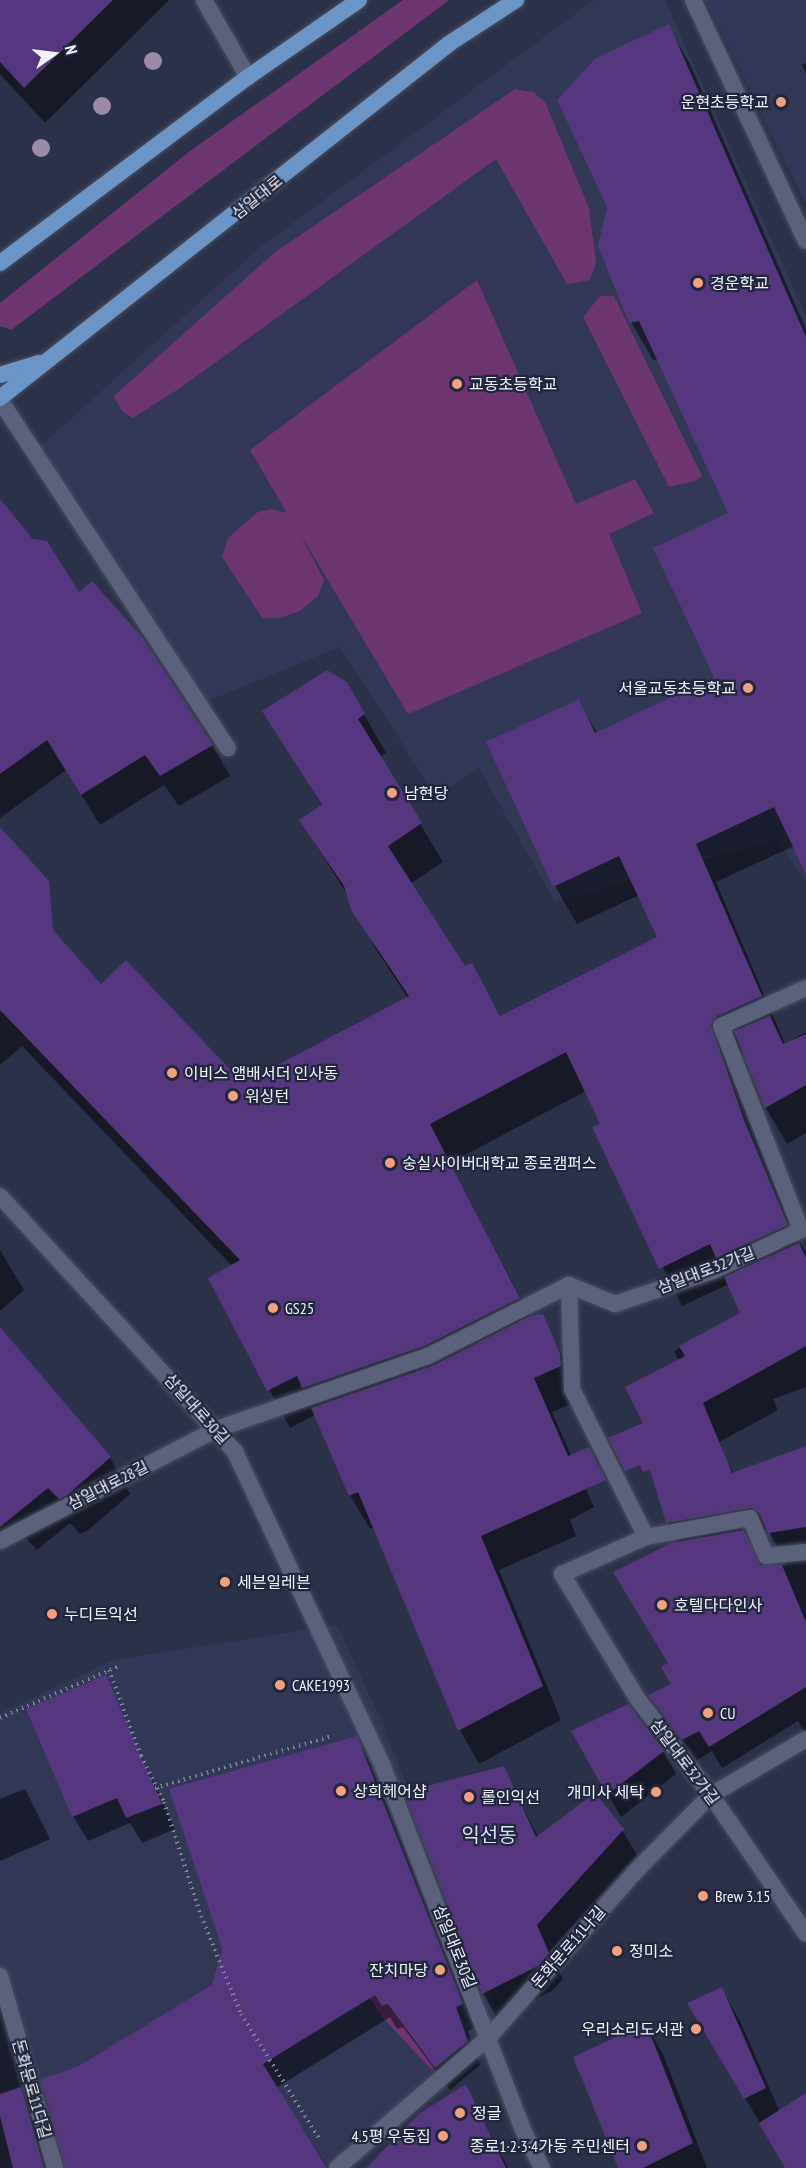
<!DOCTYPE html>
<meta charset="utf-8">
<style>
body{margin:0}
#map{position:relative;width:806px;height:2168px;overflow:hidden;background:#2b3148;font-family:"PT Sans Narrow","Noto Sans KR",sans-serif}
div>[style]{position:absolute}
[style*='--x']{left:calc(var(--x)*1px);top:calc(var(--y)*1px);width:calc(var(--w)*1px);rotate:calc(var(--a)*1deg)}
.built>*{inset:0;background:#313755}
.green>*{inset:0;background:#6e3670}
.shadow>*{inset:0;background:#0007}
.building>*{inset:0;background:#54377f}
.path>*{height:4px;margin-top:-2px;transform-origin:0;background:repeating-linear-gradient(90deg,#7e8394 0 1.5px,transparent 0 6px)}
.roads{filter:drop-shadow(0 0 2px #494d5f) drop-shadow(0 0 2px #494d5f)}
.service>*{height:16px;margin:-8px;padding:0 8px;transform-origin:8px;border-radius:8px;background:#5b617b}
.minor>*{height:16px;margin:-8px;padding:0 8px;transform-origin:8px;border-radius:8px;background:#5b617b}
.primary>*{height:16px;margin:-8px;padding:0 8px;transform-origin:8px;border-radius:8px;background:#6a95c6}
.trees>*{width:18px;height:18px;margin:-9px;border-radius:50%;background:#9b8ba8}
.dots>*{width:16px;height:16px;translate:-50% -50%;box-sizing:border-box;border:3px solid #22273d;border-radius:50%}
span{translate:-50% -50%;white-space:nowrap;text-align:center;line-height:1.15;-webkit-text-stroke:4.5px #22273d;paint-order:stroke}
.poi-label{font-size:16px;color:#f0f3fc}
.right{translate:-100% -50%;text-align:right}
.left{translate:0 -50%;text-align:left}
.street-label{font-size:16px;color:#f0f3fc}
.quarter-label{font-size:20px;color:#d7dffd}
.north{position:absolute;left:24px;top:24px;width:60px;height:60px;-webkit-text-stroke:4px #22273d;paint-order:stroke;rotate:76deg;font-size:16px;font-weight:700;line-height:24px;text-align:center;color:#f0f3fc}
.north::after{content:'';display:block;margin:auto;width:21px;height:27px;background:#f0f3fc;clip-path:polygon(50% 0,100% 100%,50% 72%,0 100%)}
</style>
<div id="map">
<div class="built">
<div style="clip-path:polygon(594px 0,665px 0,806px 316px,806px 882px,777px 839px,555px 902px,479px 768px,436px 796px,340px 647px,203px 703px,33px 453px,258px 249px)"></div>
<div style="clip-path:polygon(705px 0,806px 0,806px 204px)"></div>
<div style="clip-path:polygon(337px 1625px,383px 1724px,497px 2013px,329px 2168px,0 2168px,0 1713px,113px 1660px)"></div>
</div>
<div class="green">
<div style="clip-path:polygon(403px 0,449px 0,11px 330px,0 326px,0 303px,190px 151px)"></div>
<div style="clip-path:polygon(515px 89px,533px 92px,545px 102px,589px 208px,596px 263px,590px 280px,567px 284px,496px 159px,180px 388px,133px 418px,122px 411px,114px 396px,274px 253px)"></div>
<div style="clip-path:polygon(477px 280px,576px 504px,635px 479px,654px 513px,609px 534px,642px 613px,408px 714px,299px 532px,324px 580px,318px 596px,300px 611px,280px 618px,262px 618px,222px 557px,228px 538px,258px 512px,271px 509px,287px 513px,250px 450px)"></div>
<div style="clip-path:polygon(600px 296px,614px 296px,702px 476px,695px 481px,669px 487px,583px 317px)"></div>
<div style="clip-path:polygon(360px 1968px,382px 2006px,404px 1999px,407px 2030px,435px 2068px,431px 2069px,383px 2018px,351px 1971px)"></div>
</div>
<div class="shadow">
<div style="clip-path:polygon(0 0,169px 0,45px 123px,0 74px)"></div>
<div style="clip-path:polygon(evenodd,668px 26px,690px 64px,806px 329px,806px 867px,794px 846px,716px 882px,785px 1044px,806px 1032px,806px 1133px,787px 1144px,766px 1108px,744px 1052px,738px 1054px,765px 1159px,800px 1242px,783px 1219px,806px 1252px,806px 1387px,773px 1399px,778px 1410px,690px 1458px,721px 1451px,734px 1474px,806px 1454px,806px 1735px,798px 1721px,722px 1768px,712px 1751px,696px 1761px,650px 1696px,673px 1685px,670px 1664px,679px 1543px,667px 1522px,679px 1361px,674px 1351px,742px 1314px,729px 1284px,682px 1306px,594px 1128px,602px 1124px,586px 1091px,450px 1163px,531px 1318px,542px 1316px,579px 1389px,580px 1400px,552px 1412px,594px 1507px,570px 1520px,576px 1536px,499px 1570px,561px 1720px,479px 1764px,460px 1730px,374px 1527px,370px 1529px,350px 1495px,315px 1415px,290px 1428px,210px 1278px,232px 1266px,22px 1046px,0 1065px,0 975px,101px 987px,243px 1085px,408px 998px,375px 948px,348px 896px,301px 821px,322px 806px,264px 711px,346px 683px,386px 753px,380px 757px,443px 862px,410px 884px,464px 968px,471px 965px,501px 1017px,659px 937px,639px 895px,577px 924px,555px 886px,578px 701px,597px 733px,716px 678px,730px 513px,658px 359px,653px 360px,631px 322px,668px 26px,766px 1529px,769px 1531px,786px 1565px,762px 1567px,744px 1533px,766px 1529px)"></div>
<div style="clip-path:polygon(806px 63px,806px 74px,802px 65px)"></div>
<div style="clip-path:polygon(0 501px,212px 745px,230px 776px,179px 806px,164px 785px,100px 825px,66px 770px,0 818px)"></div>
<div style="clip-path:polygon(0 1250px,24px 1290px,0 1311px)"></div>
<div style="clip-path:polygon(0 1330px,110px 1458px,130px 1494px,87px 1531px,80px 1534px,70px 1523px,37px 1550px,18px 1529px,0 1545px)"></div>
<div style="clip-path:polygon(105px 1677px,175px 1829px,142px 1843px,130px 1823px,88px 1841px,73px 1816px)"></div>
<div style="clip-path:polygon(573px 1732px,663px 1751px,676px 1774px,621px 1817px)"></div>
<div style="clip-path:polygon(356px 1737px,369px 1761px,475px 2027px,468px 2031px,480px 2065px,450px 2090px,403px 2027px,397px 2029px,390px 2017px,276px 2088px,328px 2168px,66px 2168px,77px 2068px,213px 1986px)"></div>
<div style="clip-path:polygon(503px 1768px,538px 1837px,622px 1830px,637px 1855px,550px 1951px,563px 1979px,552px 1991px,497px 2018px,483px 1993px,406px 1793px)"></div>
<div style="clip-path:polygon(25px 1789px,50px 1839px,0 1861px,0 1799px)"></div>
<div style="clip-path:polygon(0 1984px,51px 2168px,0 2168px)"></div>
<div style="clip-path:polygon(722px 1989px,741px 2023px,780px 2112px,806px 2095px,806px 2168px,787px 2168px,709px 2038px)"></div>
<div style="clip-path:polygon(646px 2025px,663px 2054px,707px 2168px,619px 2168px)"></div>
<div style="clip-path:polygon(465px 2086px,508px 2168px,367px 2168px)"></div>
</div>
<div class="building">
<div style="clip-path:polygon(0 0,113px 0,24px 88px,0 62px)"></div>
<div style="clip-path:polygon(669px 24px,806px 337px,806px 874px,774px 807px,696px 844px,762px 996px,717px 1016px,711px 1025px,744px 1120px,788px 1225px,716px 1258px,710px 1244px,659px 1269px,592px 1127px,600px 1124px,566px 1052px,430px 1124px,520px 1298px,424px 1346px,302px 1388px,297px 1376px,267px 1391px,208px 1278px,240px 1260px,0 1010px,0 827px,49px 881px,53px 930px,101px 984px,126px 960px,243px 1083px,409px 996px,351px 910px,344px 886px,299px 820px,322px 805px,262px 711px,327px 670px,347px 682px,365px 714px,358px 719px,422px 823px,388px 846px,465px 966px,472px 963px,500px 1016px,657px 937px,619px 856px,553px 887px,486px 742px,579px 699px,595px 733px,714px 677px,653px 548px,728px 513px,639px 321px,629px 323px,598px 246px,607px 207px,557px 100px,596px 58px)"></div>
<div style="clip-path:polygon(0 499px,33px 539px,47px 541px,79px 592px,92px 581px,143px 638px,213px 745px,160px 776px,145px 755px,81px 795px,47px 740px,0 774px)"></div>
<div style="clip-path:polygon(770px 1016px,783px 1044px,806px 1034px,806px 1085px,765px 1108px,734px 1031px)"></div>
<div style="clip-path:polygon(799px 1243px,806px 1258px,806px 1346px,703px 1403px,732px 1473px,806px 1446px,806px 1527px,769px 1533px,773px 1545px,760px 1514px,752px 1508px,666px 1523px,650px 1470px,643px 1472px,640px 1465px,625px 1471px,608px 1438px,643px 1423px,625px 1387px,685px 1356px,679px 1346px,740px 1313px,724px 1277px)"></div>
<div style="clip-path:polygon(543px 1314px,560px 1353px,561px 1366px,534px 1378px,568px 1456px,589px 1447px,606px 1480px,481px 1536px,543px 1686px,458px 1731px,358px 1492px,349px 1496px,311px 1408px,432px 1366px,530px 1316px)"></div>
<div style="clip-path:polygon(0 1327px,111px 1457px,67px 1495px,59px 1499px,48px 1488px,0 1527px)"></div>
<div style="clip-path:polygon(744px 1530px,760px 1565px,782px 1565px,806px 1622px,806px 1687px,709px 1747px,699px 1731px,682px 1740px,648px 1695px,671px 1684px,661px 1667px,668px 1663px,613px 1572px,671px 1543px)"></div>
<div style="clip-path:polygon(106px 1675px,162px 1804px,126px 1818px,117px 1798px,72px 1817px,26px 1709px)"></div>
<div style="clip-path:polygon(628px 1704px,664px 1751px,607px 1795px,571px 1731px)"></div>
<div style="clip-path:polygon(357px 1736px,463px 2004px,456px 2007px,468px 2041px,435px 2068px,388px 2004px,382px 2006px,375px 1995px,263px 2064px,327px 2168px,65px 2168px,41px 2079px,77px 2067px,212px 1985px,222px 1948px,169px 1789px)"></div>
<div style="clip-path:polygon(504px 1766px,536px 1837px,595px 1793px,624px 1829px,537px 1925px,549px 1953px,538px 1966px,482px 1994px,404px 1792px)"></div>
<div style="clip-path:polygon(722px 1987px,766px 2088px,744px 2099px,687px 2003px)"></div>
<div style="clip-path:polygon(646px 2023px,693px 2143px,643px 2168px,618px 2168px,573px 2057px)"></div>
<div style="clip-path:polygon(466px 2084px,506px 2168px,366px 2168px,420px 2113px)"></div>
<div style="clip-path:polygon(21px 2087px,44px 2168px,13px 2168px,0 2116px,0 2094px)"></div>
<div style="clip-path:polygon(806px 2093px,806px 2168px,785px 2168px,759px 2123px)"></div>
</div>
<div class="path">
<div style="--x:109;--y:1670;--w:92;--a:69.6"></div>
<div style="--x:141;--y:1756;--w:51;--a:63.4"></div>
<div style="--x:164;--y:1802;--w:120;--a:72"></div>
<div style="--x:201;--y:1916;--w:106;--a:67.8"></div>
<div style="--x:241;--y:2014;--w:149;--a:57.9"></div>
<div style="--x:0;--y:1718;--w:128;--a:-23.6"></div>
<div style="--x:155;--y:1788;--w:184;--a:-16.4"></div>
</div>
<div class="roads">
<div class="service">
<div style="--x:0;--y:400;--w:416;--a:56.8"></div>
</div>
<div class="minor">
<div style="--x:204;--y:0;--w:89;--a:60.3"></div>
<div style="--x:693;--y:0;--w:266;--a:64.9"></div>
<div style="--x:806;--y:988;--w:93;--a:155.9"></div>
<div style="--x:721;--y:1026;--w:219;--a:68.6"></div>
<div style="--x:801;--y:1230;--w:97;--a:155"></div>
<div style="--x:713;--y:1271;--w:103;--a:161.4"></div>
<div style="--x:615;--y:1304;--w:50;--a:-157.6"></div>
<div style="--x:569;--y:1285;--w:104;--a:88.3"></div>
<div style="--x:572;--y:1389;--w:165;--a:63.4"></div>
<div style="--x:646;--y:1537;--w:92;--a:156.2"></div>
<div style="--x:562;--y:1574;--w:145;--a:58.8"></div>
<div style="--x:637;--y:1698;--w:122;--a:52.7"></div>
<div style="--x:711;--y:1795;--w:168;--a:55.6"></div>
<div style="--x:0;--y:1196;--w:348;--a:47.4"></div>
<div style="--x:235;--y:1452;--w:348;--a:64.8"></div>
<div style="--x:383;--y:1767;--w:389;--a:68.9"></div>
<div style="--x:523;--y:2130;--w:42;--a:63.4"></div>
<div style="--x:646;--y:1537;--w:106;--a:-10.4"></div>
<div style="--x:750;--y:1518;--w:41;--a:67.2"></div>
<div style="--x:766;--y:1556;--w:40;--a:-5.7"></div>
<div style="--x:0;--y:1541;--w:244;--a:-27.3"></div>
<div style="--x:217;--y:1429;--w:223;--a:-19.1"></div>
<div style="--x:428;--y:1356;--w:158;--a:-26.7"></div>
<div style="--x:0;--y:1976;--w:200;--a:74"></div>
<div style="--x:337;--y:2168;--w:202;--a:-40.8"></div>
<div style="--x:490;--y:2036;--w:217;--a:-48.5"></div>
<div style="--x:634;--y:1873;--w:110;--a:-45.4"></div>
<div style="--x:711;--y:1795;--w:110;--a:-30.5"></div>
</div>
<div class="primary">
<div style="--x:0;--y:263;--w:310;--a:-36.9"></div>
<div style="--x:248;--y:77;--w:135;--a:-34.7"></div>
<div style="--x:0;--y:375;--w:41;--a:-17.1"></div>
<div style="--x:0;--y:398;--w:573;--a:-38.27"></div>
<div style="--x:450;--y:43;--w:79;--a:-33.1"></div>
</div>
</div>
<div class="trees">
<div style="left:153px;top:61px"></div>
<div style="left:102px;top:106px"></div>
<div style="left:41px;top:148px"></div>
</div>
<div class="dots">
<div style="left:781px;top:102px;background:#f2a07f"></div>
<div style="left:698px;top:283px;background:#f2a07f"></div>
<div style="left:457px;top:384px;background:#f2a07f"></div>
<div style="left:748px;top:688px;background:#f2a07f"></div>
<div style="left:392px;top:793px;background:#f2a07f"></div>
<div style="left:172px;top:1073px;background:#f2a07f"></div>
<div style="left:233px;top:1096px;background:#f2a07f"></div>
<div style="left:390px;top:1163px;background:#f2a07f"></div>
<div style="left:273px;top:1308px;background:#f2a07f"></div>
<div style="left:225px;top:1582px;background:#f2a07f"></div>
<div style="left:662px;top:1605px;background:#f2a07f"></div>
<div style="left:52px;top:1614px;background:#f2a07f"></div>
<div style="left:280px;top:1685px;background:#f2a07f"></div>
<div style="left:708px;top:1713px;background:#f2a07f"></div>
<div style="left:341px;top:1791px;background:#f2a07f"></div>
<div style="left:656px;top:1792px;background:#f2a07f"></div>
<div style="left:469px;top:1797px;background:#f2a07f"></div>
<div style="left:703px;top:1896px;background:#f2a07f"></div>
<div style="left:617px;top:1951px;background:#f2a07f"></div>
<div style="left:440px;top:1970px;background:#f2a07f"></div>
<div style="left:696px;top:2029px;background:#f2a07f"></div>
<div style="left:460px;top:2113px;background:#f2a07f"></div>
<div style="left:443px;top:2136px;background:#f2a07f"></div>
<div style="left:642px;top:2146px;background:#f2a07f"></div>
</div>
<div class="poi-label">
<span class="right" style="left:769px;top:102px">운현초등학교</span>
<span class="left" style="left:710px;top:283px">경운학교</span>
<span class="left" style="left:469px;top:384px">교동초등학교</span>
<span class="right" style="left:736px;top:688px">서울교동초등학교</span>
<span class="left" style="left:404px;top:793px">남현당</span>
<span class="left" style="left:184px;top:1073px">이비스 앰배서더 인사동</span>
<span class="left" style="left:245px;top:1096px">워싱턴</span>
<span class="left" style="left:402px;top:1163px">숭실사이버대학교 종로캠퍼스</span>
<span class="left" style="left:285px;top:1308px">GS25</span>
<span class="left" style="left:237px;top:1582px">세븐일레븐</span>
<span class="left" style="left:674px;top:1605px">호텔다다인사</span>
<span class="left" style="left:64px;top:1614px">누디트익선</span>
<span class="left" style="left:292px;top:1685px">CAKE1993</span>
<span class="left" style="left:720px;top:1713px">CU</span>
<span class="left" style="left:353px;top:1791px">상희헤어샵</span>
<span class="right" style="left:644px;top:1792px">개미사 세탁</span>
<span class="left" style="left:481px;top:1797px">롤인익선</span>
<span class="left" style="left:715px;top:1896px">Brew 3.15</span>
<span class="left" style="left:629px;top:1951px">정미소</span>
<span class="right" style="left:428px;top:1970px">잔치마당</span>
<span class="right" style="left:684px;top:2029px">우리소리도서관</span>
<span class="left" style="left:472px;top:2113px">정글</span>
<span class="right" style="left:431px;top:2136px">4.5평 우동집</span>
<span class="right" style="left:630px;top:2146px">종로1·2·3·4가동 주민센터</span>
</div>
<div class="street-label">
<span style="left:257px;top:197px;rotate:-39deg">삼일대로</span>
<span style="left:706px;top:1270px;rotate:-21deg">삼일대로32가길</span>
<span style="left:197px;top:1409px;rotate:48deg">삼일대로30길</span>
<span style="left:108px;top:1485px;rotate:-27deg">삼일대로28길</span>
<span style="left:685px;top:1762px;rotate:53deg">삼일대로32가길</span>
<span style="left:455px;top:1947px;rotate:68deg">삼일대로30길</span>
<span style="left:568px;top:1947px;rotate:-49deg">돈화문로11나길</span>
<span style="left:32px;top:2089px;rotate:74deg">돈화문로11다길</span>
</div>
<div class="quarter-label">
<span style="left:489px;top:1835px">익선동</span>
</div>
<div class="north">N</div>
</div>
